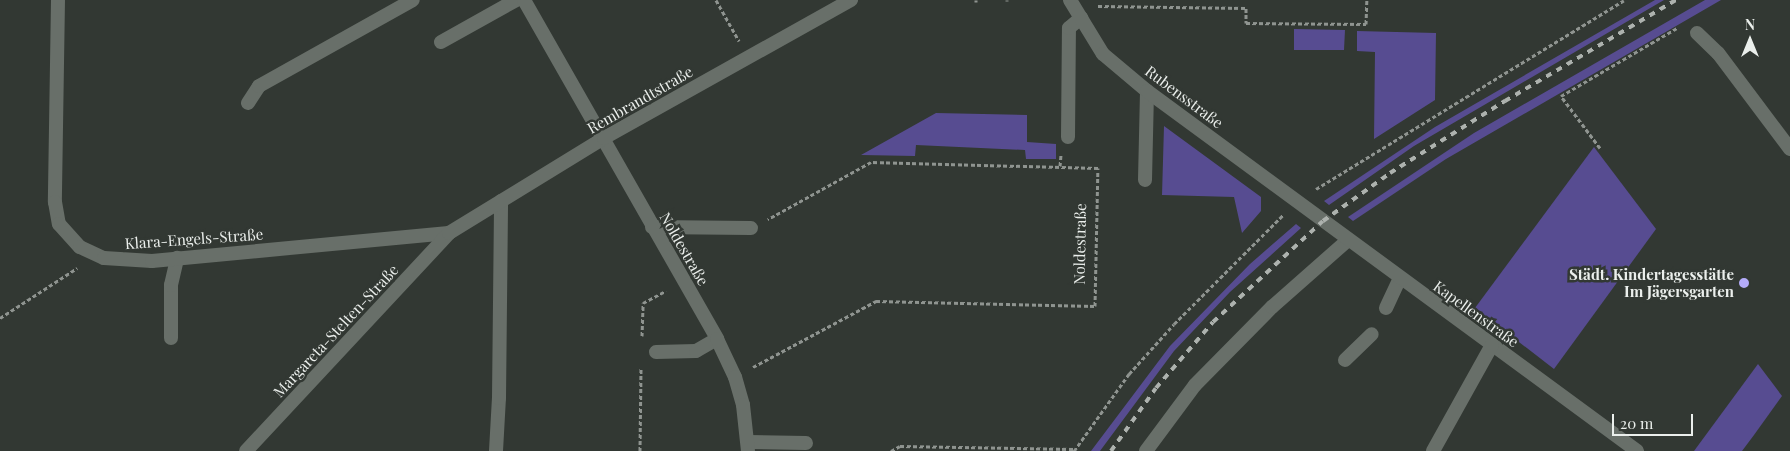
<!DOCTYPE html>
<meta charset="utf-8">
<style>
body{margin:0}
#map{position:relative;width:1790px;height:451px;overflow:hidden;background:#323833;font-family:"Playfair Display",serif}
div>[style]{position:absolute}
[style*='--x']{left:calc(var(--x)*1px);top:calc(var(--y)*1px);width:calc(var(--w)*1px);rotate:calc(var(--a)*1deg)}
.green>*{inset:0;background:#574c91}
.path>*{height:3px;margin-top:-1.5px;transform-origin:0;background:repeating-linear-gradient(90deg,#8f9490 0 4px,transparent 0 6.5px)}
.service>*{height:14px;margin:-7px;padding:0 7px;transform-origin:7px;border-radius:7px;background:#686f69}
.minor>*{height:14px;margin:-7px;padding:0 7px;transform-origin:7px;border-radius:7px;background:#686f69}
.rail>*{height:4px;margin-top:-2px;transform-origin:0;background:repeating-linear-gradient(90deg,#adb2ae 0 6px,transparent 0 12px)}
.dots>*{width:14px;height:14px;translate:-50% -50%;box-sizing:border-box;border:2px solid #323833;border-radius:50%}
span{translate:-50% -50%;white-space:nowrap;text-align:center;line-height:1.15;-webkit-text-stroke:5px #323833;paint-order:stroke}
.street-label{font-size:15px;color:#ebefec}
.poi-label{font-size:15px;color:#ebefec;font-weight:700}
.right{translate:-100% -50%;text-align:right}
.north{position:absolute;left:1725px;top:15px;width:50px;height:50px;-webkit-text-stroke:4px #323833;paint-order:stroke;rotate:0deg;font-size:14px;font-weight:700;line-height:20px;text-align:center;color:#ebefec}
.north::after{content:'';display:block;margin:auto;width:18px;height:22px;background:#ebefec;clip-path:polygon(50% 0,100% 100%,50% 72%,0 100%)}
.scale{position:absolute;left:1612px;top:414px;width:81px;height:22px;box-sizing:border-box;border:2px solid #ebefec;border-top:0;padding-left:6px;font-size:15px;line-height:18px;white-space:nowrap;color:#ebefec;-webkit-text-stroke:4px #323833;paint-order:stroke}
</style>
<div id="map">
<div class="green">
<div style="clip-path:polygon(1655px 0,1664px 0,1414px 146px,1329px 205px,1324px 201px,1435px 127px)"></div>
<div style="clip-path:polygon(1705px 0,1721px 0,1446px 159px,1353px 221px,1348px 217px,1474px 133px)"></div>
<div style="clip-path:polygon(1294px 29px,1345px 30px,1344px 50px,1294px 50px)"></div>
<div style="clip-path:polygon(1357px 31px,1436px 33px,1435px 100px,1374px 139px,1375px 52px,1357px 51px)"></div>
<div style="clip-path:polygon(936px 113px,1027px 115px,1027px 142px,1056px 144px,1056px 159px,1026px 159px,1025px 150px,916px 145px,915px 156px,861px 155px)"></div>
<div style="clip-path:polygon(1164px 126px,1261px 197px,1261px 211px,1242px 233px,1234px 197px,1162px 195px)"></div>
<div style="clip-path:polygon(1594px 147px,1656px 229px,1554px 369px,1475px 308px)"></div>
<div style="clip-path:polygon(1296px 224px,1301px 228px,1230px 292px,1174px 351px,1100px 451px,1091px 451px,1170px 346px,1250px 264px)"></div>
<div style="clip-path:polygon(1758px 364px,1782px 396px,1754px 435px,1742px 451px,1694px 451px)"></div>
</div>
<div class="path">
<div style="--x:716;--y:0;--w:47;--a:60.7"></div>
<div style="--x:976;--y:0;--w:2;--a:90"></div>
<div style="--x:1007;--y:0;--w:1;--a:90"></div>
<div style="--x:1098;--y:6;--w:148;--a:0.8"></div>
<div style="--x:1246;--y:8;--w:15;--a:90"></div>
<div style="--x:1246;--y:23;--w:120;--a:0.5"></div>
<div style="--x:1366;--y:24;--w:24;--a:-88"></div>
<div style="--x:1600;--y:148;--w:65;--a:-126.9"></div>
<div style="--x:1561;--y:96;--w:134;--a:-30.4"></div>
<div style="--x:1060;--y:166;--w:12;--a:-85"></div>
<div style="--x:1316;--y:189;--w:361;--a:-31.5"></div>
<div style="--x:0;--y:318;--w:92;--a:-33"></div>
<div style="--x:642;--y:336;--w:33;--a:-88"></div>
<div style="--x:643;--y:303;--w:26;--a:-28"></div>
<div style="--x:753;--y:367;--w:140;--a:-28.2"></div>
<div style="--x:876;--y:301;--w:219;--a:1.3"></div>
<div style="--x:1095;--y:306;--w:138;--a:-88.8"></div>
<div style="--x:1098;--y:168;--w:227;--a:-178.5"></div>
<div style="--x:871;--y:162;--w:118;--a:151"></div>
<div style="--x:640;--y:451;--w:84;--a:-89.3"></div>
<div style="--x:891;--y:451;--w:10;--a:-29"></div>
<div style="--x:900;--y:446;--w:174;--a:1"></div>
<div style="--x:1074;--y:451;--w:95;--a:-54.5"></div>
<div style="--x:1129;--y:374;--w:67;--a:-48"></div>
<div style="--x:1174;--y:324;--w:154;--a:-45"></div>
</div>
<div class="service">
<div style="--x:441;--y:42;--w:86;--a:-29.2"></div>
<div style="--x:1068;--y:137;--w:109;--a:-89.5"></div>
<div style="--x:1069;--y:28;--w:16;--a:-40"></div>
<div style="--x:1145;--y:180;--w:89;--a:-88.7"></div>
<div style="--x:652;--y:227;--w:99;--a:0.6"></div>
<div style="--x:1386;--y:308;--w:31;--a:-65"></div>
<div style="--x:171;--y:338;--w:53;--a:-90"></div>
<div style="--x:171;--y:285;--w:28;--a:-77"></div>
<div style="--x:656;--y:352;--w:40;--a:-1.4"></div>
<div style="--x:696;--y:351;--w:24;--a:-30"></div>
<div style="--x:1345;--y:360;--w:37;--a:-44"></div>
<div style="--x:748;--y:442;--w:58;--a:1"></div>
<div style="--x:496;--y:451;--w:53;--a:-86.8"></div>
<div style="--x:1146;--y:451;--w:82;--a:-53.4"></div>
<div style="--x:1195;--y:385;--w:110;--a:-45.4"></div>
<div style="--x:1272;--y:307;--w:101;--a:-41.4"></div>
</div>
<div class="minor">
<div style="--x:58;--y:0;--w:202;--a:90.9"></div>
<div style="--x:55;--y:202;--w:22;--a:80"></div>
<div style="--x:59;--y:224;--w:31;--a:48"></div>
<div style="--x:80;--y:247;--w:26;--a:25"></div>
<div style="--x:104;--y:258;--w:48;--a:3.6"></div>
<div style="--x:152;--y:261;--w:298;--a:-5.4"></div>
<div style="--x:524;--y:0;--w:390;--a:60.3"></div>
<div style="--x:717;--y:339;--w:42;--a:64.7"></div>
<div style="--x:735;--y:377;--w:29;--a:74"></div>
<div style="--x:743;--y:405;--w:46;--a:83.8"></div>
<div style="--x:1070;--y:0;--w:63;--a:58.6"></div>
<div style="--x:1103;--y:54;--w:57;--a:40.1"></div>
<div style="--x:1147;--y:91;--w:608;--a:36.3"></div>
<div style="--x:1697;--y:33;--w:29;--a:44"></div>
<div style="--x:1718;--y:53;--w:120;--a:53.1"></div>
<div style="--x:248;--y:103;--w:20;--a:-57"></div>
<div style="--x:259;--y:86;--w:176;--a:-29.2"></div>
<div style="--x:499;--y:398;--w:197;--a:-89.4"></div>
<div style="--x:246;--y:451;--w:298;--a:-47"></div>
<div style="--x:449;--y:233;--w:182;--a:-31.5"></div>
<div style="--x:604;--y:138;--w:283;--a:-29.2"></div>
<div style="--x:1433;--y:451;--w:121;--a:-60.9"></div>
</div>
<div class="rail">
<div style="--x:1111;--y:451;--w:77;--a:-54.5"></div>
<div style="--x:1156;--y:388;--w:87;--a:-49.2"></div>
<div style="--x:1213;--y:322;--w:149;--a:-42.6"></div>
<div style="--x:1323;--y:221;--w:82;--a:-35.6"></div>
<div style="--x:1390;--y:173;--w:136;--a:-32.1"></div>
<div style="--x:1505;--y:101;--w:199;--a:-30.6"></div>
</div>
<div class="dots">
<div style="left:1744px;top:283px;background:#b4acf9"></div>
</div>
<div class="street-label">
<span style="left:1184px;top:97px;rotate:37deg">Rubensstraße</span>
<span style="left:640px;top:100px;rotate:-30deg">Rembrandtstraße</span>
<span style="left:194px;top:239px;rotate:-4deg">Klara-Engels-Straße</span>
<span style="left:1080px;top:244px;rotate:-89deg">Noldestraße</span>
<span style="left:684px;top:249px;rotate:60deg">Noldestraße</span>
<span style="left:1476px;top:314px;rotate:36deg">Kapellenstraße</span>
<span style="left:336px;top:331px;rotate:-47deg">Margareta-Stelten-Straße</span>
</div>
<div class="poi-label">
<span class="right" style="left:1734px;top:283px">Städt. Kindertagesstätte<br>Im Jägersgarten</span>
</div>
<div class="north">N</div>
<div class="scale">20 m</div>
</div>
